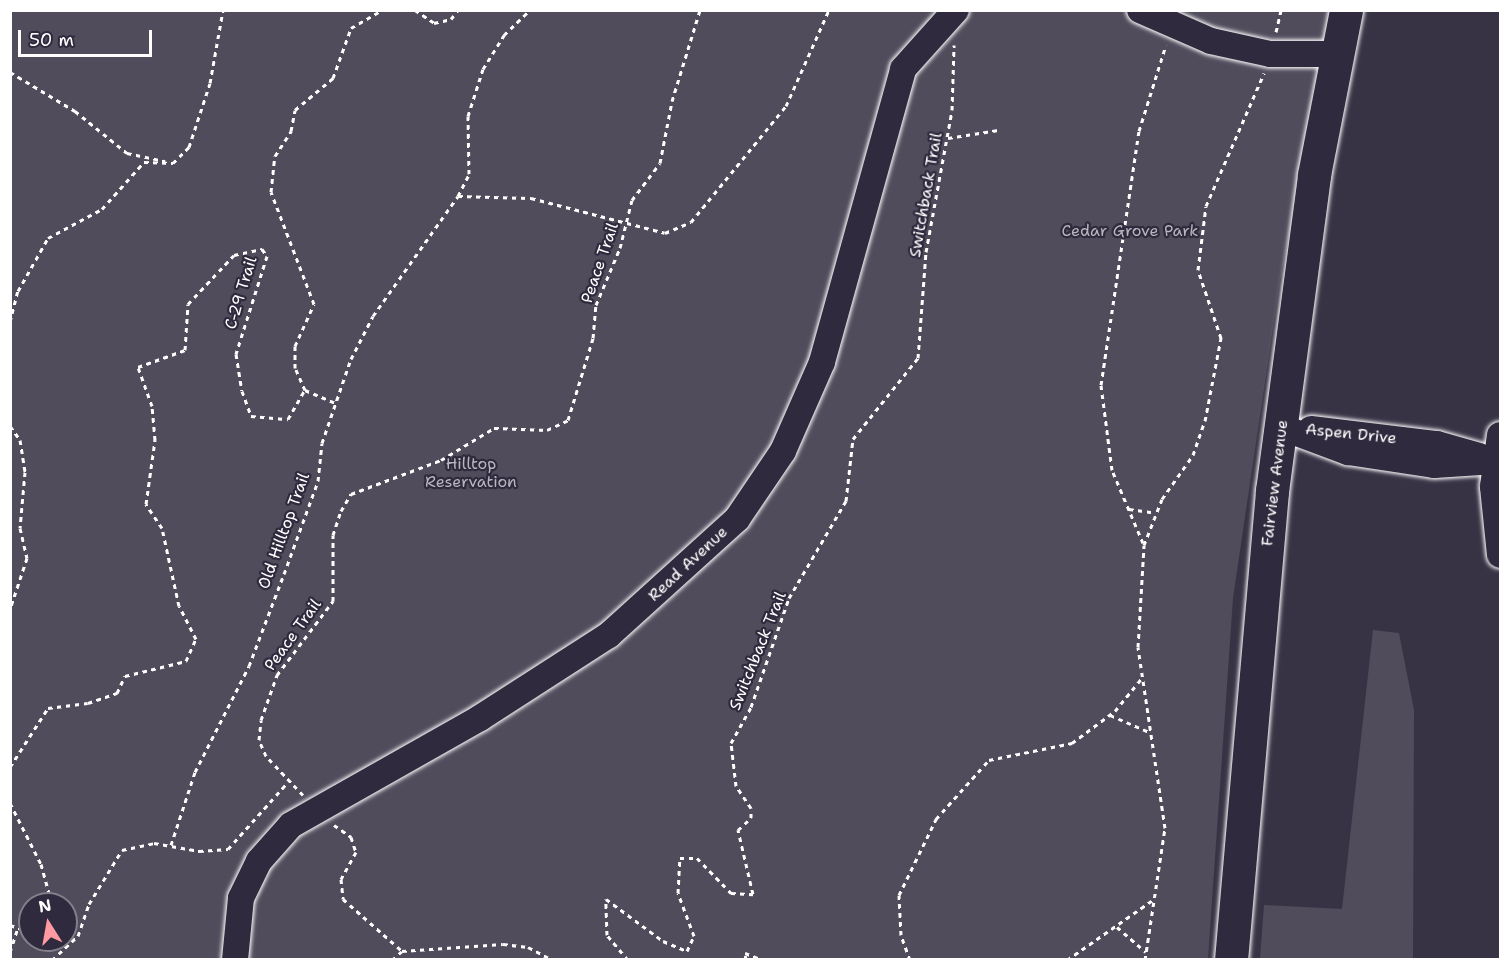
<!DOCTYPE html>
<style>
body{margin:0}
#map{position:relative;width:1511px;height:970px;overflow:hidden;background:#373345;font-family:"Shantell Sans",sans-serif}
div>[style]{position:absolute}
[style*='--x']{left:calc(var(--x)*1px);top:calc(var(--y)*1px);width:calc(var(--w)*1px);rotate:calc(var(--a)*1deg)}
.green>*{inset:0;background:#514c5c}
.path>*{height:3px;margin-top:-1.5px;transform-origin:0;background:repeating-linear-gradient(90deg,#fff 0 4.5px,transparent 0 9px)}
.roads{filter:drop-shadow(0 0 2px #fff) drop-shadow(0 0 2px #fff)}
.minor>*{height:26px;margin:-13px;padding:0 13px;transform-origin:13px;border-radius:13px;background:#2f2a3d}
.major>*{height:33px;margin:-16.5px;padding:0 16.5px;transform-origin:16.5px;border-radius:16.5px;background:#2f2a3d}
span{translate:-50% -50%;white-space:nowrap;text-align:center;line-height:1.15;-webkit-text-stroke:4.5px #2f2a3d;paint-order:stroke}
.street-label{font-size:16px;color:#fff}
.park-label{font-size:16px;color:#b9b7be}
.frame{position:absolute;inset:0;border:12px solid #fff;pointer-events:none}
.north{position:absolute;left:18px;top:892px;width:60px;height:60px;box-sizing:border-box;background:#2f2a3d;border:2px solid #827f8b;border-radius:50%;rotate:349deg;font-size:16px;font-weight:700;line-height:24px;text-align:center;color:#fff}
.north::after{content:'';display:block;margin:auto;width:21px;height:27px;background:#ff9aa2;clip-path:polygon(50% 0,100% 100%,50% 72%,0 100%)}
.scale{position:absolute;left:18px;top:30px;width:134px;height:27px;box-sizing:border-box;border:3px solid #fff;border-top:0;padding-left:8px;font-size:18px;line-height:21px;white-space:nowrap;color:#fff;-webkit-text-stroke:4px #2f2a3d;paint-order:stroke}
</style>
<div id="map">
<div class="green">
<div style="clip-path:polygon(evenodd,10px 11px,1333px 11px,1280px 280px,1233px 598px,1208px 959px,11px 959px,10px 11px,30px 904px,66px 904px,66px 940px,30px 940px,30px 904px)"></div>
<div style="clip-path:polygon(1373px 630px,1399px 633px,1414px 710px,1413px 959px,1260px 959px,1264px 905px,1342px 909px)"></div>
</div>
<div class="path">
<div style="--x:415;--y:10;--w:23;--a:34"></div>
<div style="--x:434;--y:23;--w:17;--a:-13"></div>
<div style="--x:451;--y:19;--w:11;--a:-52"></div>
<div style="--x:1276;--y:32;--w:23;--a:-77"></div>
<div style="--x:10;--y:72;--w:76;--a:31"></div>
<div style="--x:75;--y:111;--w:67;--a:38.9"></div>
<div style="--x:127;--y:153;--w:39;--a:12"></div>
<div style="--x:948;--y:138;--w:51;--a:-9.1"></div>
<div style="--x:458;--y:196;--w:73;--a:1.6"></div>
<div style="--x:531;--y:198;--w:138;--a:14.6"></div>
<div style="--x:665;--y:233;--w:28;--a:-23"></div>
<div style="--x:691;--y:222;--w:150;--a:-50.7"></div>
<div style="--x:786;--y:106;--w:105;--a:-65.9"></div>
<div style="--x:10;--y:322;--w:32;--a:-76"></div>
<div style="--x:18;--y:291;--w:61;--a:-60.5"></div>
<div style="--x:48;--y:238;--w:61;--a:-28.2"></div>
<div style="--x:102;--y:209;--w:63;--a:-48.2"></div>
<div style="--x:144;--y:162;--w:29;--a:2"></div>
<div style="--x:173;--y:163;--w:23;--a:-45"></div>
<div style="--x:189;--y:147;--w:67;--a:-71.8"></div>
<div style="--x:210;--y:83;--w:74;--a:-79.9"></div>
<div style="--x:305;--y:390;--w:34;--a:23"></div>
<div style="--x:10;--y:426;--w:17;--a:54"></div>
<div style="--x:20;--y:440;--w:32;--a:81"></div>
<div style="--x:25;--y:472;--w:56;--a:95.1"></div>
<div style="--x:20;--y:528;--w:31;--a:77"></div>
<div style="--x:27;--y:558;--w:54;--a:108.4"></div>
<div style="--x:1129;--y:509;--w:27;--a:8"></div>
<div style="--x:1143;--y:543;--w:79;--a:-113"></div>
<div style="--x:1112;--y:470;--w:86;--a:-97.4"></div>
<div style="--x:1101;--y:385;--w:257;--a:-81.5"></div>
<div style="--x:1139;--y:131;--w:90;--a:-72.6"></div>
<div style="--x:1110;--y:715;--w:43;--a:23.6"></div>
<div style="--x:10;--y:767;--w:70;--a:-57.2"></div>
<div style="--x:48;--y:708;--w:40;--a:-7.1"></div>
<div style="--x:88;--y:703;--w:31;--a:-19"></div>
<div style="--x:117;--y:693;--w:19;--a:-65"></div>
<div style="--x:125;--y:676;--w:63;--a:-13.8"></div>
<div style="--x:186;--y:661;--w:24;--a:-66"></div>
<div style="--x:196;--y:639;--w:37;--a:-117"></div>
<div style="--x:179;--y:606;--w:80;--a:-102.3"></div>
<div style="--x:162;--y:528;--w:29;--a:-124"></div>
<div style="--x:146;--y:504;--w:65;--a:-82"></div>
<div style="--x:155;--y:440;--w:34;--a:-95"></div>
<div style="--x:152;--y:406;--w:41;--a:-109.7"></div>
<div style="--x:138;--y:367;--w:50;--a:-19.9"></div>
<div style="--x:185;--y:350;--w:46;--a:-86.3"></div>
<div style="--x:188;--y:304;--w:67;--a:-46.8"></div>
<div style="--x:234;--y:255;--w:29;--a:-12"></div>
<div style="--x:262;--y:249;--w:9;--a:54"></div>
<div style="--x:267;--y:256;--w:103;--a:107.6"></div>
<div style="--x:236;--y:354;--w:37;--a:81"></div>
<div style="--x:242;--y:391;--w:27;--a:70"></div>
<div style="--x:251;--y:416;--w:37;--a:5"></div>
<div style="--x:288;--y:419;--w:34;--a:-60"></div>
<div style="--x:305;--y:390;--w:24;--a:-114"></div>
<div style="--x:295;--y:368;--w:22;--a:-90"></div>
<div style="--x:295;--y:346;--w:46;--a:-65.7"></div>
<div style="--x:314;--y:304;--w:120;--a:-111"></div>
<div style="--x:271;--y:192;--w:36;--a:-84"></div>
<div style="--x:275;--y:156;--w:30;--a:-57"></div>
<div style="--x:291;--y:131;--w:21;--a:-79"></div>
<div style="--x:295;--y:110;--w:50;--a:-40.1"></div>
<div style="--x:333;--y:78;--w:53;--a:-70.2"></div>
<div style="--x:351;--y:28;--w:36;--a:-30"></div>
<div style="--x:303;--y:795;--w:54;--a:-133.5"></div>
<div style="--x:266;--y:756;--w:17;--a:-114"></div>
<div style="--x:259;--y:740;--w:20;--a:-84"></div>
<div style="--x:261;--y:720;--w:48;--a:-70.4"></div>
<div style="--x:277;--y:675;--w:93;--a:-52.9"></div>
<div style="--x:333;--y:601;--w:66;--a:-90"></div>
<div style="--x:333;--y:535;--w:25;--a:-72"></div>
<div style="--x:341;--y:511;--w:20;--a:-60"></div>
<div style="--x:351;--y:494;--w:96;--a:-20.7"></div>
<div style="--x:441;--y:460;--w:62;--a:-31.1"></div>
<div style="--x:494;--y:428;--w:53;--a:2.2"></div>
<div style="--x:547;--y:430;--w:23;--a:-25"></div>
<div style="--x:568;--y:420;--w:86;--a:-73"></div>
<div style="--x:593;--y:338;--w:33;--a:-85"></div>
<div style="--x:596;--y:305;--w:62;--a:-67.2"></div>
<div style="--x:620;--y:248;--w:49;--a:-76"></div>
<div style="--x:632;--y:200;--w:46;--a:-52.9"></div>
<div style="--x:660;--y:163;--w:63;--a:-79"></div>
<div style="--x:672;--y:101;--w:95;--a:-72.9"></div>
<div style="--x:10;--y:803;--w:68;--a:63.1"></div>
<div style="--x:41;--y:864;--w:41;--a:74.6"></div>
<div style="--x:334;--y:825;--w:21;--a:35"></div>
<div style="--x:351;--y:837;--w:16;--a:72"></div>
<div style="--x:356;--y:852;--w:31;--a:119"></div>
<div style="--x:341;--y:879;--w:20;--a:84"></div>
<div style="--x:343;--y:899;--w:79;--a:41.4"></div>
<div style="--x:402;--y:951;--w:101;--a:-4"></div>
<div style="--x:503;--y:944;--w:25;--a:7"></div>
<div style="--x:528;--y:947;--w:27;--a:28"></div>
<div style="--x:171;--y:845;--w:77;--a:-71.8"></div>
<div style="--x:195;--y:772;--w:119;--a:-63"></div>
<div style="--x:249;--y:666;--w:98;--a:-69.2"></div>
<div style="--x:284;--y:574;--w:99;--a:-69.9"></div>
<div style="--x:318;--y:481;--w:38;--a:-84"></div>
<div style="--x:322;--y:443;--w:89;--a:-71"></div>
<div style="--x:351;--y:359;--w:48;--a:-62.9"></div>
<div style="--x:373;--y:316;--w:147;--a:-54.7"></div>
<div style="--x:458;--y:196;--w:25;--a:-63"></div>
<div style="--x:469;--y:174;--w:58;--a:-91"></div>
<div style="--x:468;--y:116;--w:49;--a:-72.3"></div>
<div style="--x:483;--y:69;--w:40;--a:-58"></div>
<div style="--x:504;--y:35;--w:36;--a:-44"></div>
<div style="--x:10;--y:925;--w:21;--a:19"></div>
<div style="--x:1117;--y:927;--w:38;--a:41"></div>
<div style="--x:53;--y:940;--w:13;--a:18"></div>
<div style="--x:10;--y:952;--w:25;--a:-72"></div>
<div style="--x:52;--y:960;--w:35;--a:-43"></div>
<div style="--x:78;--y:936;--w:34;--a:-71"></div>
<div style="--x:89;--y:904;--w:63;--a:-58.6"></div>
<div style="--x:122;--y:850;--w:33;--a:-12"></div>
<div style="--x:154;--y:843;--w:46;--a:10.1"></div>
<div style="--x:199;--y:851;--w:29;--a:-4"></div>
<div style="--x:228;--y:849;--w:89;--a:-48.2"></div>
<div style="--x:392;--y:960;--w:13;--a:-42"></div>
<div style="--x:628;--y:960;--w:33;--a:-130"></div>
<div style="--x:607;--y:935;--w:36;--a:-92"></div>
<div style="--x:606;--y:899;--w:71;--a:36.4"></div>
<div style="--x:663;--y:941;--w:26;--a:23"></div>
<div style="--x:687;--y:951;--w:17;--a:-65"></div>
<div style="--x:694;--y:936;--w:46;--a:-110.4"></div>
<div style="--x:678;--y:893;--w:35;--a:-87"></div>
<div style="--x:680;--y:858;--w:17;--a:0"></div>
<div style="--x:697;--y:858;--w:49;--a:45.8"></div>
<div style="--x:731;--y:893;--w:22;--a:3"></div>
<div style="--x:753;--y:894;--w:66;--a:-103.2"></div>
<div style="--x:738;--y:830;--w:18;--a:-43"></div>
<div style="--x:751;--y:818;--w:10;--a:-90"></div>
<div style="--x:751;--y:808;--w:27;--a:-124"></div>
<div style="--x:736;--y:786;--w:43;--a:-96.6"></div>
<div style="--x:731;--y:743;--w:41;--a:-60.9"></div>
<div style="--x:751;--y:707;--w:115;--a:-70.8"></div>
<div style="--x:789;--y:598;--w:113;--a:-59.6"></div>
<div style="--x:846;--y:501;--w:62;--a:-83.6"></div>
<div style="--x:853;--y:439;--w:104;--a:-51.3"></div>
<div style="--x:918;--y:358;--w:106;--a:-85.7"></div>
<div style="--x:926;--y:252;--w:144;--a:-79.6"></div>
<div style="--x:952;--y:110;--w:65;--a:-88.2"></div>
<div style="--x:746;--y:960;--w:7;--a:-98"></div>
<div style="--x:745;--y:953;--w:19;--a:21"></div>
<div style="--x:910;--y:960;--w:27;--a:-110"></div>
<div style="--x:901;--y:935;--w:40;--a:-92.9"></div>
<div style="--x:899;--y:895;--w:85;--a:-64"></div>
<div style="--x:936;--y:819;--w:79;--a:-48.1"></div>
<div style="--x:989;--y:760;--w:85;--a:-11.6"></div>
<div style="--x:1072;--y:743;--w:54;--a:-36.7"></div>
<div style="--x:1115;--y:711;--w:41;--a:-50.9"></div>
<div style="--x:1067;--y:960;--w:106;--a:-35"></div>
<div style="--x:1145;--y:960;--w:134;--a:-81.4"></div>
<div style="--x:1165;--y:828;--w:183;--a:-98.5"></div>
<div style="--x:1138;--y:647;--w:102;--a:-86.6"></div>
<div style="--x:1144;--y:545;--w:49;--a:-68.6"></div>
<div style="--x:1162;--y:499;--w:54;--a:-54.8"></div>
<div style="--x:1193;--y:455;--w:36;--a:-71"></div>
<div style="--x:1205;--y:421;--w:85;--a:-79.1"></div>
<div style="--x:1221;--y:338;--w:72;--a:-108.7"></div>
<div style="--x:1198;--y:270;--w:64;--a:-82.9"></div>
<div style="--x:1206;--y:206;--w:145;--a:-66.4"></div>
</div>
<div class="roads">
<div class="minor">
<div style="--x:1140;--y:10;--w:77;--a:23.6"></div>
<div style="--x:1211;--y:41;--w:60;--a:12.4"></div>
<div style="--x:1270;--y:54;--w:68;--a:0"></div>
<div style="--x:1281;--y:427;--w:72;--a:20.5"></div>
<div style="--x:1348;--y:452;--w:87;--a:8.6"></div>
<div style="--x:1434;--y:465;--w:62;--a:-3.7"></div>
<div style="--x:1311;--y:429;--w:127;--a:6.8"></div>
<div style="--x:1437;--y:444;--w:44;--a:15.9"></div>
<div style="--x:1500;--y:435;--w:52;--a:97.7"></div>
<div style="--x:1493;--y:487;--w:68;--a:84.1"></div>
<div style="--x:235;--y:960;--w:62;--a:-84.5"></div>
<div style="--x:241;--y:898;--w:41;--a:-64.1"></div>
<div style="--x:259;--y:861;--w:48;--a:-48.4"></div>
<div style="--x:291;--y:825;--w:217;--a:-29.5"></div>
<div style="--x:480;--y:718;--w:153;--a:-32.8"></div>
<div style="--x:609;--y:635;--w:173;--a:-42.2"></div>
<div style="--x:737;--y:519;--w:82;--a:-55.9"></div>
<div style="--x:783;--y:451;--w:97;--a:-66.3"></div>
<div style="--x:822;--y:362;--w:304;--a:-74.5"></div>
<div style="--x:903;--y:69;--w:79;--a:-48.1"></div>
</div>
<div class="major">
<div style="--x:1231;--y:960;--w:471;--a:-85"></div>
<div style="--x:1272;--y:491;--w:319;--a:-82.4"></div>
<div style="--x:1314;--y:175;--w:168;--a:-79"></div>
</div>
</div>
<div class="street-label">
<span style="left:926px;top:195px;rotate:-80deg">Switchback Trail</span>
<span style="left:600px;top:263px;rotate:-71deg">Peace Trail</span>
<span style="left:241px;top:293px;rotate:-73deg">C-29 Trail</span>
<span style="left:1351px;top:434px;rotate:6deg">Aspen Drive</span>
<span style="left:1275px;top:483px;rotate:-83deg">Fairview Avenue</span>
<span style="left:284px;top:531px;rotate:-70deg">Old Hilltop Trail</span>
<span style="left:688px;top:564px;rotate:-43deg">Read Avenue</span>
<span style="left:293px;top:635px;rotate:-54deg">Peace Trail</span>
<span style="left:758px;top:651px;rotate:-68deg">Switchback Trail</span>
</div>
<div class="park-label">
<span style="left:1130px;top:231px">Cedar Grove Park</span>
<span style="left:471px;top:473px">Hilltop<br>Reservation</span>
</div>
<div class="frame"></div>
<div class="north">N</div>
<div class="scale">50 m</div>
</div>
